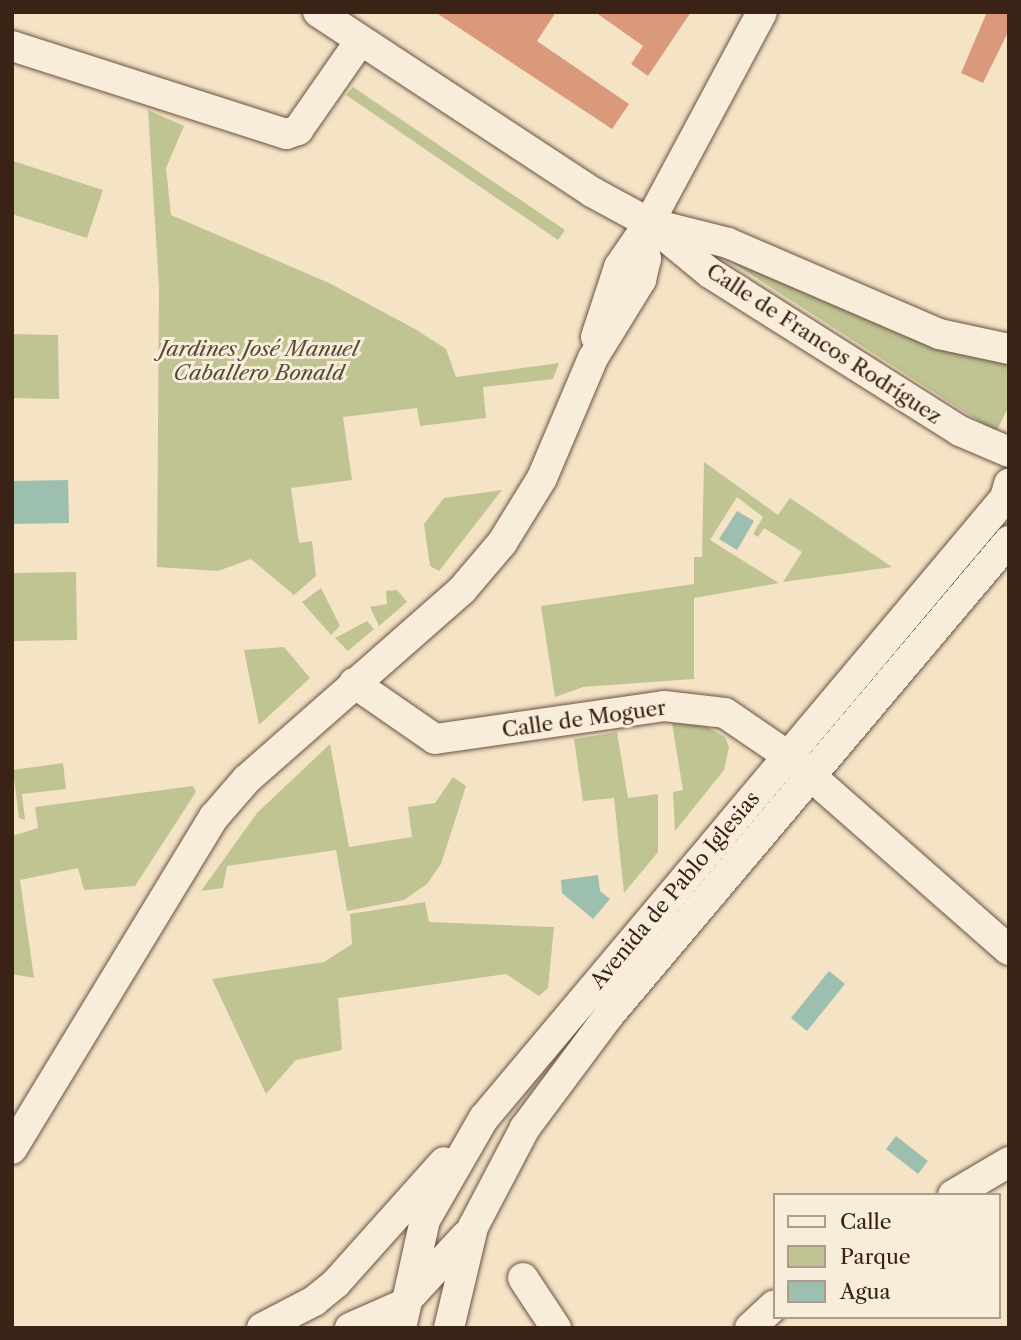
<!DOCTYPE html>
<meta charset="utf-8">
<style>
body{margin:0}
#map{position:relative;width:1021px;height:1340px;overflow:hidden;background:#f5e3c6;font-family:"Libre Caslon Text",serif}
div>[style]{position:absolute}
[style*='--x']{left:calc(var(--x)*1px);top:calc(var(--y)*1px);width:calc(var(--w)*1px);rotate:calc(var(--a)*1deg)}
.green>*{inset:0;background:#c0c392}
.water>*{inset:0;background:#9dbfaf}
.building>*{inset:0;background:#da997b}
.roads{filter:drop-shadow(0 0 2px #6a5243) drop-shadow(0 0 2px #6a5243)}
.minor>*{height:30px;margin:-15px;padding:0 15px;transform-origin:15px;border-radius:15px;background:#f8edda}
span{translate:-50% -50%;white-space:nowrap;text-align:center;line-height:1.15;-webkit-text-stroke:6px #f8edda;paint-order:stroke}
.street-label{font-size:21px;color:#3b2217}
.park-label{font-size:21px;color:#5c4a36;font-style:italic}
.frame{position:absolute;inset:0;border:14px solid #3b2217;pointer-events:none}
.legend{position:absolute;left:773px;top:1193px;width:228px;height:126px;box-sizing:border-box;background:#f8edda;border:2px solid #ac9c8c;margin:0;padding:9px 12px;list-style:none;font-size:21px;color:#3b2217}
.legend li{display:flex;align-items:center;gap:14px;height:35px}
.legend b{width:35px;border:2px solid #ac9c8c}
</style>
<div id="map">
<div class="green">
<div style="clip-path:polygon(353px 87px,565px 230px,558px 240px,346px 95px)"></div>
<div style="clip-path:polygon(148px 110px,184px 126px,166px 168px,171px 215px,329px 283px,415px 329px,446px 349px,456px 377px,559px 363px,553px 379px,483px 387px,486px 418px,420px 426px,417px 408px,343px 417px,352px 480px,291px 488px,299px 543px,312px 541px,316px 576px,294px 595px,251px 559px,218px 571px,157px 567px,159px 287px)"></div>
<div style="clip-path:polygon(13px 161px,103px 190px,87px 238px,12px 214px)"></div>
<div style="clip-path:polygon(722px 256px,907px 337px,1009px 365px,1009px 406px,996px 432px)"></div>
<div style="clip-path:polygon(12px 334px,58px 335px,59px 399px,12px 398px)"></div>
<div style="clip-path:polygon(704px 462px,778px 515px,790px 498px,892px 567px,783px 582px,802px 552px,764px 528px,758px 537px,753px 534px,763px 517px,737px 497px,710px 540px,779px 583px,694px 598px,694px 679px,583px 687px,555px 697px,541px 606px,694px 584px,694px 557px,702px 557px)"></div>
<div style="clip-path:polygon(502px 490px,439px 571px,430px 566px,424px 524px,444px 498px)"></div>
<div style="clip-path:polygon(76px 572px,77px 640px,12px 641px,12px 573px)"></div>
<div style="clip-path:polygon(321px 588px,340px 626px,331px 635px,302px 602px)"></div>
<div style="clip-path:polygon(397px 590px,407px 602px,379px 626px,370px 607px,387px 604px,386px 591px)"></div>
<div style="clip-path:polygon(367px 621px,374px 629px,348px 651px,335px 638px)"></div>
<div style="clip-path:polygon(284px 647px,310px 678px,259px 725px,244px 650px)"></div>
<div style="clip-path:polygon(672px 723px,705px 726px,725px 737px,729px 747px,724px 770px,675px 831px,673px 792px,683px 790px)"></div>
<div style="clip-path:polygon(617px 732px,628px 798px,658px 794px,658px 852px,624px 893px,614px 798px,583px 801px,574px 739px)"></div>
<div style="clip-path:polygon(330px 744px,349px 847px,412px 837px,408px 807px,435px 803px,453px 777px,466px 786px,441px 864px,427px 884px,404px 900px,347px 911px,336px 850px,227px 866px,223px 888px,201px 891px,257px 813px)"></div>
<div style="clip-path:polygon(63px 763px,66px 789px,22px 794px,25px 820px,19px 818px,13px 770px)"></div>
<div style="clip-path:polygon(193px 786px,196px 792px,135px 886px,84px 890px,78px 868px,20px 880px,34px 978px,12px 974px,12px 836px,38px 828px,35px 807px)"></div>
<div style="clip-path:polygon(425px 902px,429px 922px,554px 927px,548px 988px,539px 996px,506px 974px,338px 998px,342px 1050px,296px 1060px,266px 1094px,212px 979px,324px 962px,352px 944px,350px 914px)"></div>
</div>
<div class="water">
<div style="clip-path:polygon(68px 480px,69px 523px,12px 524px,12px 481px)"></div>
<div style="clip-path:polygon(737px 511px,754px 521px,737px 550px,719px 539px)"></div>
<div style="clip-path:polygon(598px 875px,600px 891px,610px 899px,593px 919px,562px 893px,561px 880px)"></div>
<div style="clip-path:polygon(829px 971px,845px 984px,807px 1031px,791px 1018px)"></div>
<div style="clip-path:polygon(896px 1136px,928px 1161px,918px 1174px,886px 1149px)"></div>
</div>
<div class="building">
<div style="clip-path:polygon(435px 12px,556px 12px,537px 41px,629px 104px,612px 129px)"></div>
<div style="clip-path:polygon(595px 12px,691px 12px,648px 76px,631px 64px,643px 46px)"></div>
<div style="clip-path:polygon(987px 12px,1009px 12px,1009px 30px,983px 83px,961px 73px)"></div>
</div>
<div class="roads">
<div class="minor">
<div style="--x:318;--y:12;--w:328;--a:33.3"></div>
<div style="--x:592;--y:192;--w:65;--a:28.5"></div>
<div style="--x:649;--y:223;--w:79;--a:39.3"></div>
<div style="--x:710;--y:273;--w:296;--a:32.3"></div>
<div style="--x:960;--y:431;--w:53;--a:23.2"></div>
<div style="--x:12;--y:46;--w:288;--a:17.8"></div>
<div style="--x:286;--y:134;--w:13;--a:-18"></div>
<div style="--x:298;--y:130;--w:108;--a:-55.1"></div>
<div style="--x:657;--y:225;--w:73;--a:14.2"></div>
<div style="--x:728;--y:243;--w:230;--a:23.3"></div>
<div style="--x:939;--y:334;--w:72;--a:12.1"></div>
<div style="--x:596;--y:337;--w:74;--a:-71.8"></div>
<div style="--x:619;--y:267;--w:53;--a:-55.7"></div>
<div style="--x:649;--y:223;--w:239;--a:-61.8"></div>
<div style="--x:354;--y:683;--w:98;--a:34.7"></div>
<div style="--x:435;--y:739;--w:231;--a:-8.2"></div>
<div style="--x:664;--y:706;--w:61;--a:6.5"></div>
<div style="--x:725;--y:713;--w:76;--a:34.3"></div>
<div style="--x:788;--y:756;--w:294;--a:41.3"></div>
<div style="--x:12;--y:1149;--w:389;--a:-58.7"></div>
<div style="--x:214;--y:817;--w:50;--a:-49"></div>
<div style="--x:247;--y:779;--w:286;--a:-41.3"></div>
<div style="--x:462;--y:590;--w:62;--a:-49.6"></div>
<div style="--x:502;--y:543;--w:76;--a:-58.4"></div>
<div style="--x:542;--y:478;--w:130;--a:-67"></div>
<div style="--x:593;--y:358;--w:92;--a:-58.4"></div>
<div style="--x:641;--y:280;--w:22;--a:-77"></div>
<div style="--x:646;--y:259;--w:25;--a:-101"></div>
<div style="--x:953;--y:1195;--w:65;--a:-30.5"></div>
<div style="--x:523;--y:1278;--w:60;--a:56.6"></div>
<div style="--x:262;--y:1328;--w:59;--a:-27.4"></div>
<div style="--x:314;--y:1301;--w:28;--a:-39"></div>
<div style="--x:336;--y:1283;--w:162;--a:-48.2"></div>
<div style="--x:350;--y:1328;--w:57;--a:-23.9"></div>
<div style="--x:402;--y:1305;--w:94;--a:-47.2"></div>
<div style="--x:401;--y:1328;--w:111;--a:-77.5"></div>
<div style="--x:425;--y:1220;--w:118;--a:-60"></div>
<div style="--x:484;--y:1118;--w:810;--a:-49.96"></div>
<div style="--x:1005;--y:498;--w:15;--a:-74"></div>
<div style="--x:449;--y:1328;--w:104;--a:-76.6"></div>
<div style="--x:473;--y:1227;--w:112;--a:-62.3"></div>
<div style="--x:525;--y:1128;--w:142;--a:-53.3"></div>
<div style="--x:610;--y:1014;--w:619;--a:-49.85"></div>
<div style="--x:750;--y:1328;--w:33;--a:-43"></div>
</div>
</div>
<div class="street-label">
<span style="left:824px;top:344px;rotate:33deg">Calle de Francos Rodríguez</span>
<span style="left:584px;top:719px;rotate:-8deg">Calle de Moguer</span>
<span style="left:675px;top:890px;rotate:-50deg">Avenida de Pablo Iglesias</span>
</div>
<div class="park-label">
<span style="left:259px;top:361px">Jardines José Manuel<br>Caballero Bonald</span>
</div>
<div class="frame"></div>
<ul class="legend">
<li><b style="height:9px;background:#f8edda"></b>Calle</li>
<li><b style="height:19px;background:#c0c392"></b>Parque</li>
<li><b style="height:19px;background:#9dbfaf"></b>Agua</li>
</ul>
</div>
